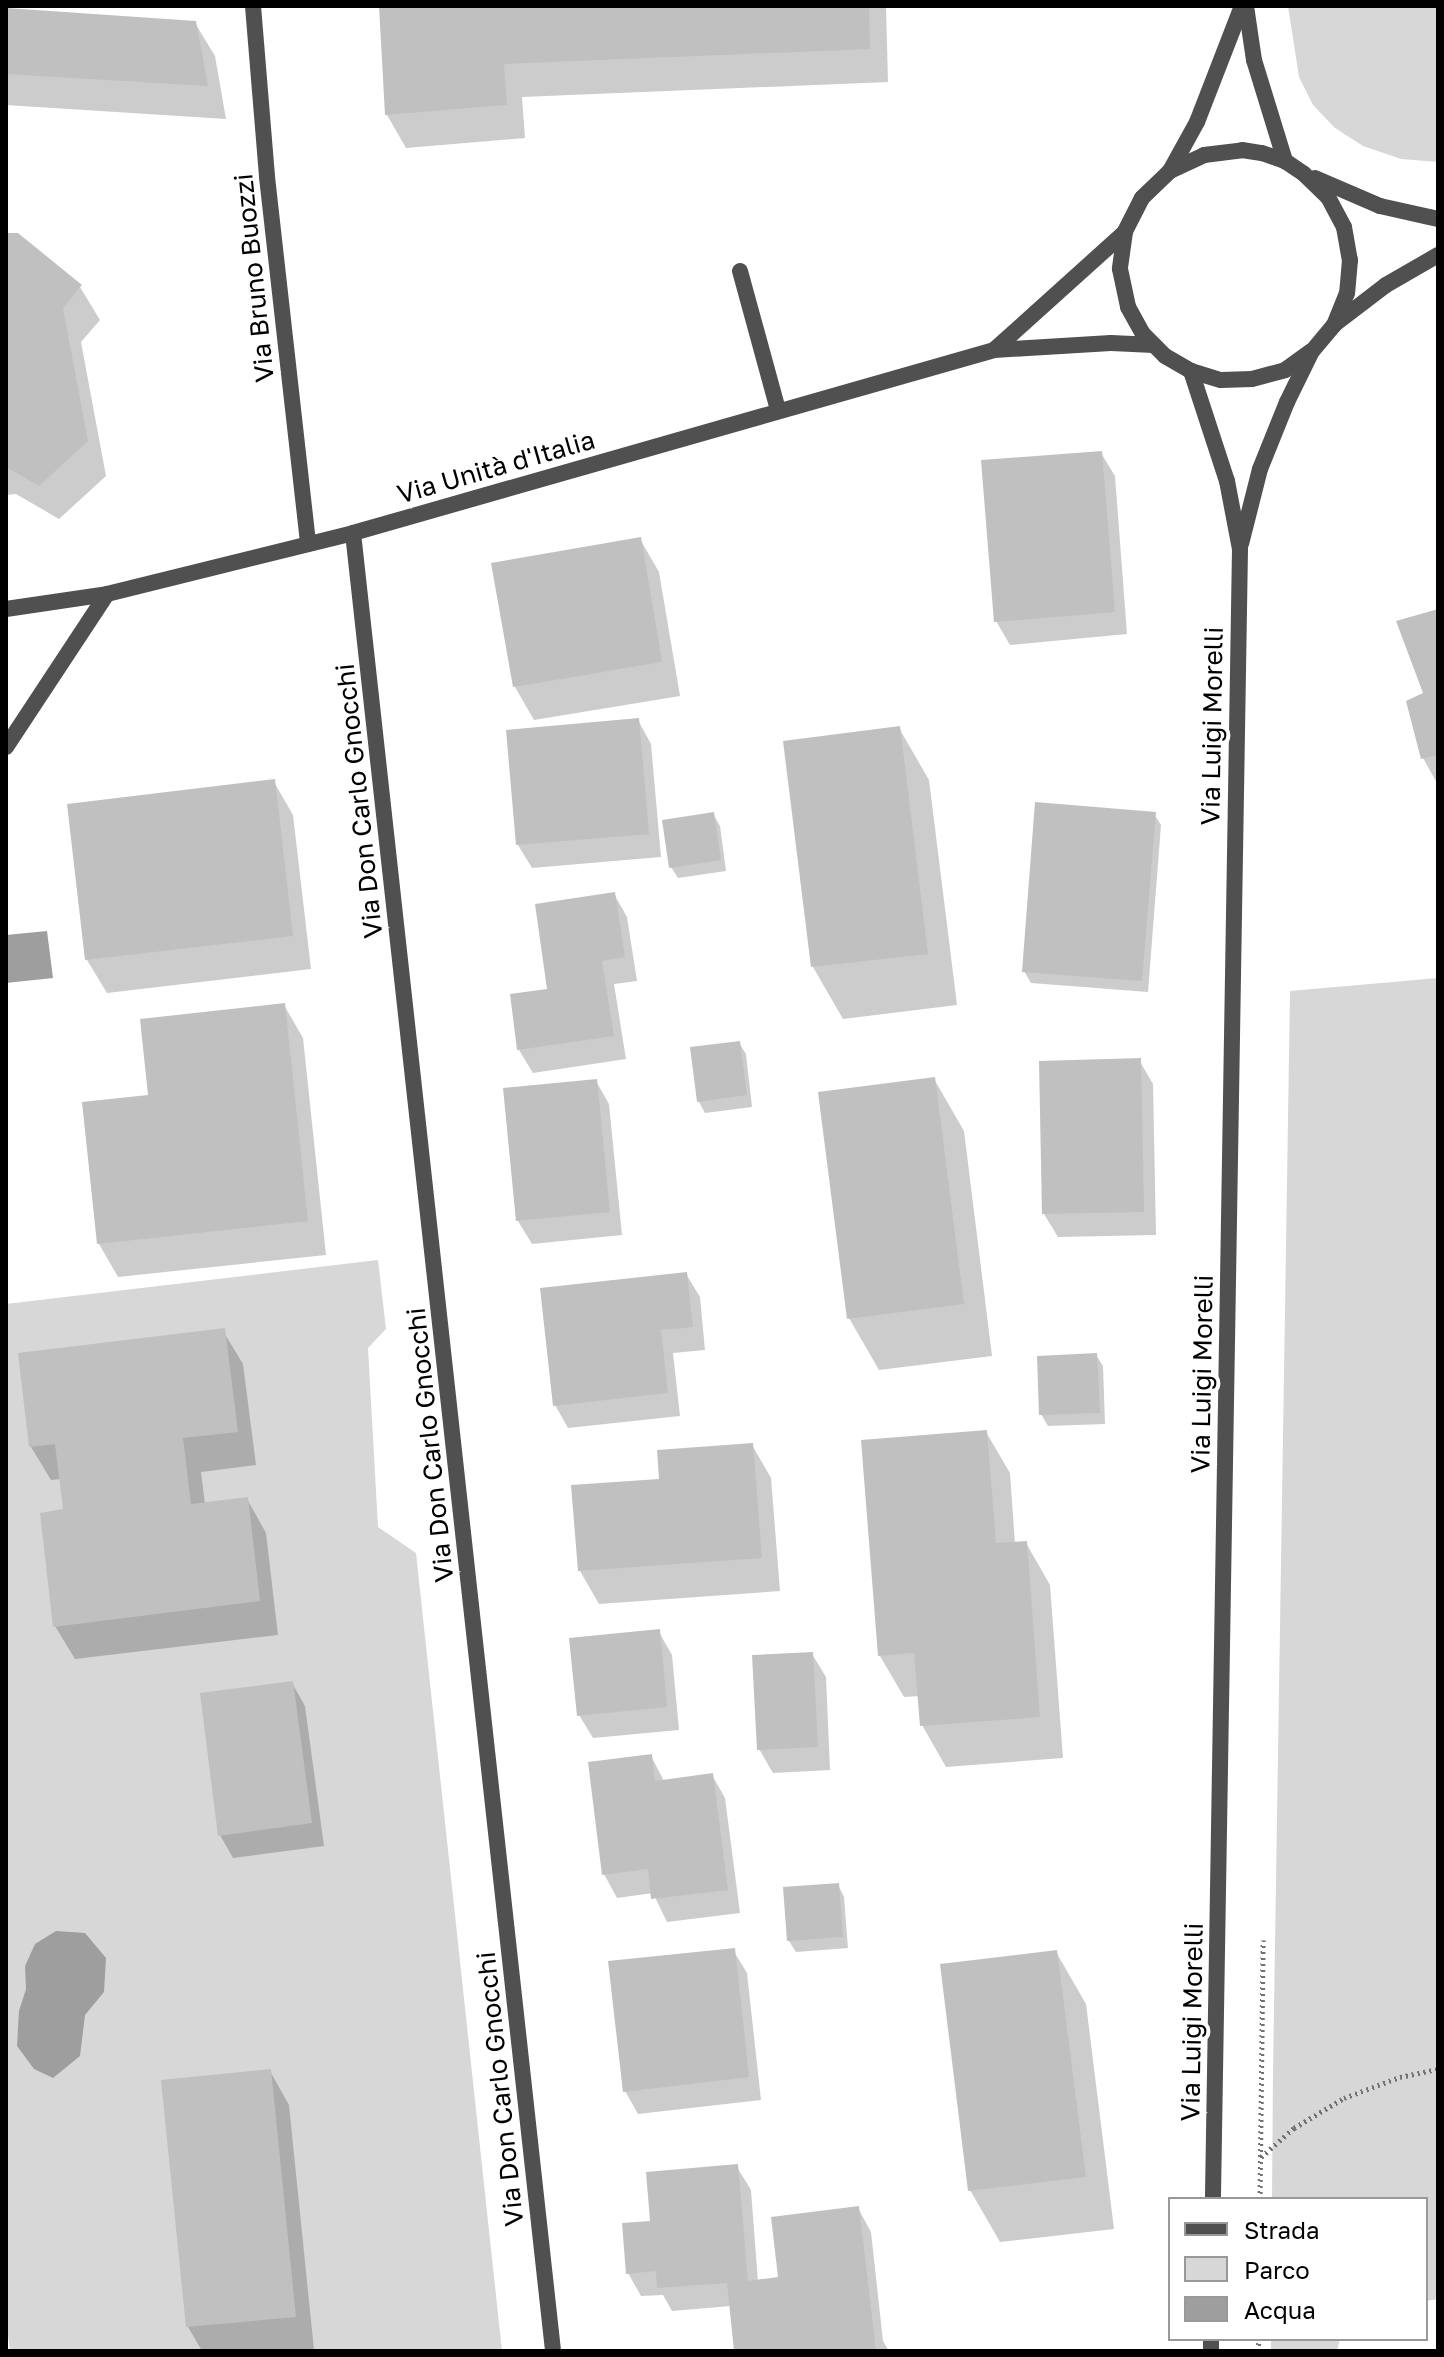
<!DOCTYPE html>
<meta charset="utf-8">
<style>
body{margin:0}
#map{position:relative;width:1444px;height:2357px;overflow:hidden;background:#fff;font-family:"Golos Text",sans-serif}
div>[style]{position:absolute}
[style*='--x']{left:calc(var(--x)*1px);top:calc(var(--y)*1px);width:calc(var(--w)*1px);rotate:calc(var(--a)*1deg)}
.green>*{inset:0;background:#d7d7d7}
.water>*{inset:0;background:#9e9e9e}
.shadow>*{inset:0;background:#0003}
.building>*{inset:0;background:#c0c0c0}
.path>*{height:5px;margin-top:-2.5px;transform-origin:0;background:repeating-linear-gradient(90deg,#727272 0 2px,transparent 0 6px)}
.service>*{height:16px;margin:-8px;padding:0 8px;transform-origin:8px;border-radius:8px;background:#505050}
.minor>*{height:16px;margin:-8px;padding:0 8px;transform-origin:8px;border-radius:8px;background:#505050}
.tertiary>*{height:16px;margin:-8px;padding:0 8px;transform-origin:8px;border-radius:8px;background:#505050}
span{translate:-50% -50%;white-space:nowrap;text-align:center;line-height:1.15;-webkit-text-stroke:8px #fff;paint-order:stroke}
.street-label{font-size:26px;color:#000}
.frame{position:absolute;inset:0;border:8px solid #000;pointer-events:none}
.legend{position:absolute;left:1168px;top:2197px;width:260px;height:144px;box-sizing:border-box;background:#fff;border:2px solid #999;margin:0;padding:10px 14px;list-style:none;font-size:24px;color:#000}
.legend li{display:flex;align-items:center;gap:16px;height:40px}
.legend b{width:40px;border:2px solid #999}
</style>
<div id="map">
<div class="green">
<div style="clip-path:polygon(1288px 6px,1438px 6px,1438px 162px,1401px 159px,1363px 146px,1335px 128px,1313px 105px,1299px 77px)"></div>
<div style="clip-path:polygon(1438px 978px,1438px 2299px,1426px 2301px,1426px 2199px,1272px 2199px,1273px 2072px,1290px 991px)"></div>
<div style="clip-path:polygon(378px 1260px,386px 1329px,368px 1348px,378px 1527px,416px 1553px,502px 2351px,10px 2351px,6px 2319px,6px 1304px)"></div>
<div style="clip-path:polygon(1271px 2339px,1340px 2339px,1337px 2351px,1271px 2351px)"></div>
</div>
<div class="water">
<div style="clip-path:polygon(47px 931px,53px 978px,6px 983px,6px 935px)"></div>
<div style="clip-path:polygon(56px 1931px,85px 1933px,106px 1958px,104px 1992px,85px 2015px,80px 2056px,53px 2078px,34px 2069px,17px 2046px,19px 2011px,26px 1989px,25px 1966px,35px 1944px)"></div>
</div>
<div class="shadow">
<div style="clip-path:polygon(381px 6px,886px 6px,888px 82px,522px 97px,525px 138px,406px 148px,387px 115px)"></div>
<div style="clip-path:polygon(6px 10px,195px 23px,215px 56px,226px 119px,6px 105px)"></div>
<div style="clip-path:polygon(6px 235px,80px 287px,100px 320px,81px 342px,106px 476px,59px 519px,16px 494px,6px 495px)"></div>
<div style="clip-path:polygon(1101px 453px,1115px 476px,1127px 634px,1010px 645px,996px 621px)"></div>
<div style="clip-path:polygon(640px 539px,659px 572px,680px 696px,534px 720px,515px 687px)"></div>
<div style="clip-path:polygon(1438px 611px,1438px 785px,1423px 758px,1426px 694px)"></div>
<div style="clip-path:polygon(638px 720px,651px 744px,661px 857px,532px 868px,518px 845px)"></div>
<div style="clip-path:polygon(899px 728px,929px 780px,957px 1005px,843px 1019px,813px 967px)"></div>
<div style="clip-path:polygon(274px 782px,293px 815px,311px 969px,107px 993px,87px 960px,69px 805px)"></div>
<div style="clip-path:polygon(713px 814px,720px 826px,726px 871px,678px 878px,671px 867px)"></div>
<div style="clip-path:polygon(1154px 814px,1161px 825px,1148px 992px,1031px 983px,1024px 971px)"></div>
<div style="clip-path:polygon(614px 894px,627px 917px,637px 981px,614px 984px,626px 1059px,533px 1073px,519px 1050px,550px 990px)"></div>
<div style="clip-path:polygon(284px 1005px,303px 1038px,326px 1255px,118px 1277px,99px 1244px,151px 1097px)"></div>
<div style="clip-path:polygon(739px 1043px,746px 1054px,752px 1107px,705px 1113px,699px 1102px,692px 1048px)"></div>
<div style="clip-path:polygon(1139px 1060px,1153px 1084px,1156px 1235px,1058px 1237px,1044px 1214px)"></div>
<div style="clip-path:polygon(934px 1079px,964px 1131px,992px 1356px,879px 1370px,849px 1318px)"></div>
<div style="clip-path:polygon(596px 1081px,609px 1104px,622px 1235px,532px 1244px,518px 1221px,505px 1090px)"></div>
<div style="clip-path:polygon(686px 1274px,700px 1297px,705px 1350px,673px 1353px,680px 1416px,568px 1428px,555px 1405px)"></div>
<div style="clip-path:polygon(223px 1331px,243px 1364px,256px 1465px,201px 1472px,205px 1504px,247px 1499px,266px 1533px,278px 1635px,75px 1659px,55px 1626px,65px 1511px,61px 1479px,51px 1480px,31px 1447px,20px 1354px)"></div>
<div style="clip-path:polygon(1096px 1355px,1103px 1366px,1105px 1424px,1048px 1426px,1041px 1414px)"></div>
<div style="clip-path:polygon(986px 1432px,1010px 1473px,1015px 1544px,1026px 1543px,1050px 1585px,1063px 1758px,946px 1767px,922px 1725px,920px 1696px,904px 1697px,880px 1656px)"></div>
<div style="clip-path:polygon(752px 1445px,771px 1478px,780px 1591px,599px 1604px,580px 1571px,661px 1481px)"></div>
<div style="clip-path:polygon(659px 1632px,672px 1655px,679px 1730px,593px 1738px,579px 1715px)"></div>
<div style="clip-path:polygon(812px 1654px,826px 1677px,830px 1770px,773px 1773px,759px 1749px)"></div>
<div style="clip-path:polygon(292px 1683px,305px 1706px,324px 1846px,233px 1858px,220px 1835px)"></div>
<div style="clip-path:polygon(651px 1756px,664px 1781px,712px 1775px,725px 1798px,740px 1913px,667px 1922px,653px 1893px,617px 1898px,604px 1874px)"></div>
<div style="clip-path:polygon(838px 1885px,844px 1897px,848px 1948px,796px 1952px,789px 1941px)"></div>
<div style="clip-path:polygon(733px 1950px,747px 1973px,761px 2100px,638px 2114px,625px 2091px)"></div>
<div style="clip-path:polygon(1056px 1952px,1086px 2004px,1114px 2229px,1000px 2242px,970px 2190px)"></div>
<div style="clip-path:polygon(270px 2071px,289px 2105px,314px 2350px,202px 2351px,188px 2327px,163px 2082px)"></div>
<div style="clip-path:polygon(737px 2167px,751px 2190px,758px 2282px,780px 2279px,858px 2208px,871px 2232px,883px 2341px,889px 2351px,736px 2351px,731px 2306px,672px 2311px,663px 2295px,641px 2296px,628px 2273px,652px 2223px)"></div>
</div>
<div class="building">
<div style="clip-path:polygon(379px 6px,869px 6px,870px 49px,504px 64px,507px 105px,385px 115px)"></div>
<div style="clip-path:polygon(6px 8px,196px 21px,208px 86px,6px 74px)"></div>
<div style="clip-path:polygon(6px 233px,18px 233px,82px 285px,63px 308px,88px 441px,39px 486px,6px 467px)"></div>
<div style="clip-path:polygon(1102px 451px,1115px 612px,994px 622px,981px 460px)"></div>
<div style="clip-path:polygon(641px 537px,662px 662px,513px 687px,491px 563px)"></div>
<div style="clip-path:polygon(1438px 609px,1438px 755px,1421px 759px,1406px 701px,1423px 693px,1396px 621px)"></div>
<div style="clip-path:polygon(639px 718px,649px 834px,516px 845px,506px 730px)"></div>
<div style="clip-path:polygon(900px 726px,928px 954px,811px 967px,783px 741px)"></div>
<div style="clip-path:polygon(275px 779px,293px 936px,85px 960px,67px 804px)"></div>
<div style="clip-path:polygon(1035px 802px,1156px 812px,1142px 981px,1022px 972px)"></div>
<div style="clip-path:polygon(714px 812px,721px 860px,669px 868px,662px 820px)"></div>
<div style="clip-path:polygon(615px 892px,625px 957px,602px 961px,614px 1036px,517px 1050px,510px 994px,547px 989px,535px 904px)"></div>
<div style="clip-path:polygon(285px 1003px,308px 1221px,97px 1244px,82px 1102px,148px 1095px,140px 1019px)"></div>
<div style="clip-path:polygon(740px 1041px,747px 1095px,697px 1102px,690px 1047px)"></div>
<div style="clip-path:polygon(1141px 1058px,1144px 1212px,1042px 1214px,1039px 1061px)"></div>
<div style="clip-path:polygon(935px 1077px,964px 1304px,847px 1319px,818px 1092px)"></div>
<div style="clip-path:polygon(597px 1079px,610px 1212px,516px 1221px,503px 1088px)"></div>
<div style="clip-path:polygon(687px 1272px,693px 1327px,661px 1330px,668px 1393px,553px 1406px,540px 1288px)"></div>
<div style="clip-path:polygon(225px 1328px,238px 1432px,183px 1438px,191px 1504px,248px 1497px,260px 1601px,53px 1627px,40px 1513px,63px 1509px,55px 1444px,29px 1447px,18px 1353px)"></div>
<div style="clip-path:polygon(1097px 1353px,1100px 1413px,1039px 1415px,1037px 1356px)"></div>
<div style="clip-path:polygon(987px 1430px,996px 1543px,1027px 1541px,1040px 1717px,920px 1726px,914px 1653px,878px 1656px,861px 1440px)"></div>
<div style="clip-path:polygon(753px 1443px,762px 1558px,578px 1571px,571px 1485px,659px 1479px,657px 1450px)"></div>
<div style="clip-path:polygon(660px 1629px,667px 1707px,577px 1716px,569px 1638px)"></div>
<div style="clip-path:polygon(813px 1652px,818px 1747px,757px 1750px,752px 1655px)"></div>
<div style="clip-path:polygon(293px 1681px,312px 1823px,218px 1836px,200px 1693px)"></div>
<div style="clip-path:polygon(652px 1754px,655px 1781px,713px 1773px,728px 1890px,651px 1899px,648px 1869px,602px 1875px,588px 1762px)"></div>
<div style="clip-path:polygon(839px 1883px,843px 1937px,787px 1941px,783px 1887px)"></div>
<div style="clip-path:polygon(735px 1948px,749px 2077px,623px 2092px,608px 1961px)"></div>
<div style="clip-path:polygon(1057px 1950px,1086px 2177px,968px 2191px,940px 1964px)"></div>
<div style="clip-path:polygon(271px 2069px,296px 2317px,186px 2327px,161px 2080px)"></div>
<div style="clip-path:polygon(738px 2164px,748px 2281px,778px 2277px,771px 2217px,859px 2206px,876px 2351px,734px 2351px,727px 2283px,657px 2288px,656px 2271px,626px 2274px,622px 2223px,650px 2221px,646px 2172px)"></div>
</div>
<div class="path">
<div style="--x:1261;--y:2157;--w:44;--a:-41.3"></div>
<div style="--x:1294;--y:2128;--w:58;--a:-31"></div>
<div style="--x:1344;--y:2098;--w:60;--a:-20.6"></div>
<div style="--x:1400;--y:2077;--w:39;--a:-12"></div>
<div style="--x:1260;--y:2199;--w:259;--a:-89.3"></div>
<div style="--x:1258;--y:2351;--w:12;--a:-85"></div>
</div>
<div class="service">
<div style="--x:740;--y:271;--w:144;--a:74.7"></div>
</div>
<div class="minor">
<div style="--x:253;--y:6;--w:172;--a:85.3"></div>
<div style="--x:267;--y:177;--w:369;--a:83.6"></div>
<div style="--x:994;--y:350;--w:176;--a:-42"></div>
<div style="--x:353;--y:533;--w:1829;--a:83.72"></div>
<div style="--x:6;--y:609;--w:102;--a:-8.4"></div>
<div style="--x:107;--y:594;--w:253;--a:-13.9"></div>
<div style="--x:353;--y:533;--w:667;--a:-15.93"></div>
<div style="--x:994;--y:350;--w:117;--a:-3.4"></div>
<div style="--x:1111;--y:343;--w:43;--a:2.7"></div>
<div style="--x:6;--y:747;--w:183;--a:-56.6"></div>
</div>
<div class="tertiary">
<div style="--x:1242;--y:6;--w:124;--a:111.2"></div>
<div style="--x:1197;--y:122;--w:56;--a:118.9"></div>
<div style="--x:1170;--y:171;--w:39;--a:136"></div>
<div style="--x:1142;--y:198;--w:38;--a:117"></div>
<div style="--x:1125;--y:232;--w:37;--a:98"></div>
<div style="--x:1120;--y:269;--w:39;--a:78"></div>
<div style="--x:1128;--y:307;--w:31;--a:61"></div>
<div style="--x:1143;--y:334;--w:31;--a:45"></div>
<div style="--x:1165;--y:356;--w:30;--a:30"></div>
<div style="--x:1191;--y:371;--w:31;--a:17"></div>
<div style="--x:1221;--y:380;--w:31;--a:-2"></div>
<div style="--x:1252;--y:379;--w:34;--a:-15"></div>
<div style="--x:1285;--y:370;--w:32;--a:-36"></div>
<div style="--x:1246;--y:6;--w:55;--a:81.6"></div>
<div style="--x:1254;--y:60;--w:106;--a:72.9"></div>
<div style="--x:1170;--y:171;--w:38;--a:-25"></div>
<div style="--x:1204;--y:155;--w:38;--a:-7"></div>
<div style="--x:1242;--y:150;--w:20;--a:9"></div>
<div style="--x:1262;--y:153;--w:24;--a:19"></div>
<div style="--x:1285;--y:161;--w:23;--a:34"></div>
<div style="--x:1304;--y:174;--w:33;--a:44"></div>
<div style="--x:1328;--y:197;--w:34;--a:62"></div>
<div style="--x:1344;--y:227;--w:34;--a:80"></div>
<div style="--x:1350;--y:260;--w:33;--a:95"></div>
<div style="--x:1347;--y:293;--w:35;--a:112"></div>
<div style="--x:1334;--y:325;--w:34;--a:130"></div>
<div style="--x:1312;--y:351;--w:57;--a:116.1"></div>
<div style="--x:1287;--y:402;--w:72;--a:111.9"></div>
<div style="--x:1260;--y:469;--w:77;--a:104.2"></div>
<div style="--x:1315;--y:178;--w:71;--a:23.3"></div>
<div style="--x:1380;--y:206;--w:59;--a:12.6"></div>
<div style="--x:1335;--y:324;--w:64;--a:-37.4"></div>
<div style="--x:1386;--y:285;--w:60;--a:-30"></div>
<div style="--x:1191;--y:371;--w:116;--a:71.9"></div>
<div style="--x:1227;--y:481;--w:69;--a:79.2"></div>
<div style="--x:1240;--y:549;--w:1650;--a:90.94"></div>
<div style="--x:1211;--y:2351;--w:12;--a:-90"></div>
</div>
<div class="street-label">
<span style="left:254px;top:278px;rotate:-96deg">Via Bruno Buozzi</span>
<span style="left:496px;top:467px;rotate:-16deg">Via Unità d'Italia</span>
<span style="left:1212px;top:726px;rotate:-89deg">Via Luigi Morelli</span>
<span style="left:359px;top:801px;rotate:-96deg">Via Don Carlo Gnocchi</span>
<span style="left:1202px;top:1374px;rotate:-89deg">Via Luigi Morelli</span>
<span style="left:430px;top:1445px;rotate:-96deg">Via Don Carlo Gnocchi</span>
<span style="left:1192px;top:2022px;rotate:-89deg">Via Luigi Morelli</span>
<span style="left:500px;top:2089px;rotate:-96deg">Via Don Carlo Gnocchi</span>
</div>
<div class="frame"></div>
<ul class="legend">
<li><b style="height:10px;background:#505050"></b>Strada</li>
<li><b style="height:22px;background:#d7d7d7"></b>Parco</li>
<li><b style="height:22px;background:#9e9e9e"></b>Acqua</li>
</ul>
</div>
